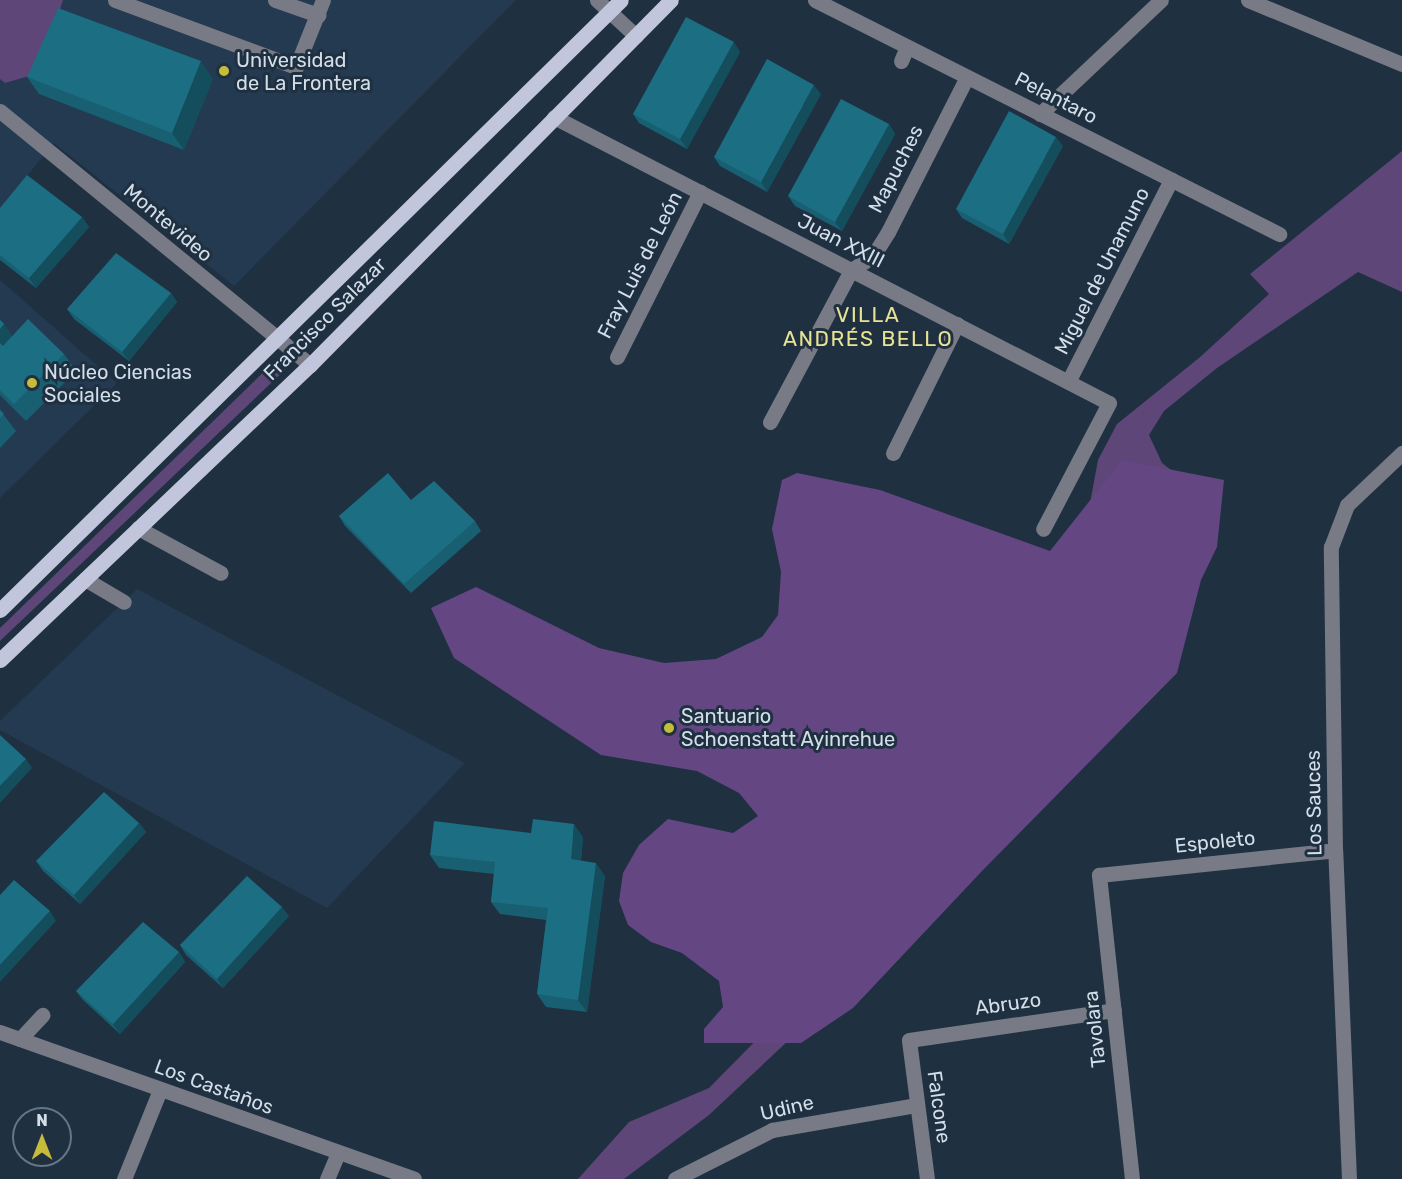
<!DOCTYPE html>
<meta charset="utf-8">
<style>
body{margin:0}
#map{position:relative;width:1402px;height:1179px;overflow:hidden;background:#1f3041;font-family:Rubik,sans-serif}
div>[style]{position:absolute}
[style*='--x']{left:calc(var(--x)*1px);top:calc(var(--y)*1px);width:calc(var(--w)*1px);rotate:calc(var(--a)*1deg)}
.built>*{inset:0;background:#233a50}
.green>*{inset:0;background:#5e4678}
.forest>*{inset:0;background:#644683}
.minor>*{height:15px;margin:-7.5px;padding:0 7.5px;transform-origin:7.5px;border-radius:7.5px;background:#787a85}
.major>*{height:15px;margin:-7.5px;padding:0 7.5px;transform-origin:7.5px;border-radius:7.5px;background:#c1c6dd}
.wall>*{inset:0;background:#185f71}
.shaded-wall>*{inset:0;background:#144d5c}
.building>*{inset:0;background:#1c6e83}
.dots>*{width:16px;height:16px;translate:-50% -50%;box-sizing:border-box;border:3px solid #1f3041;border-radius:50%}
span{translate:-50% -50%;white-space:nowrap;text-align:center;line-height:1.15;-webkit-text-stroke:6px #1f3041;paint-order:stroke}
.poi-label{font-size:20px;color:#d3dee9}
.left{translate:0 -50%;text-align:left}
.street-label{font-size:20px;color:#d3dee9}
.neighbourhood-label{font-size:21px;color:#e8e293;letter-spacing:1.5px}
.north{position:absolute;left:12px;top:1107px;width:60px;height:60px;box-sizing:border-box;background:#1f3041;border:2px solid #677684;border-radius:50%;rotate:0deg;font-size:16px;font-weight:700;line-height:24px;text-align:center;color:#d3dee9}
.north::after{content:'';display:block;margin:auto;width:21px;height:27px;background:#c6bc3c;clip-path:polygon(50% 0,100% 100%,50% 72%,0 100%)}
</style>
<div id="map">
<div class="built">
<div style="clip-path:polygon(0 0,516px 0,234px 286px,54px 143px,0 209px)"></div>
<div style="clip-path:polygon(0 280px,117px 383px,0 498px)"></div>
<div style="clip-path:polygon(137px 589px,465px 763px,327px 908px,0 730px,0 721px)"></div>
</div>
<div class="green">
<div style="clip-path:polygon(0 0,63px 0,43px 62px,29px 76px,5px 83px,0 79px)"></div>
<div style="clip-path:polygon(1402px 151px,1402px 292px,1358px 272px,1217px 368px,1164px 411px,1149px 435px,1162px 463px,1196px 489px,806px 1024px,709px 1115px,624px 1179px,578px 1179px,629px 1122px,709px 1088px,786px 1010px,1083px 541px,1098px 460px,1117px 424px,1199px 358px,1269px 294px,1250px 274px)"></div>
<div style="clip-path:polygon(277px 359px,288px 367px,0 641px,0 628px)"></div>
</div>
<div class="forest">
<div style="clip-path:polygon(1122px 460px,1224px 480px,1217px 547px,1201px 580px,1177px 673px,982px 871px,853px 1008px,801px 1043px,704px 1043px,704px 1029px,723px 1007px,719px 981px,682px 953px,651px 942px,628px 925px,619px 901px,623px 873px,639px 845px,668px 819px,733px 833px,758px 816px,739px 793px,697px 771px,601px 755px,454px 658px,431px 608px,476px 587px,599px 648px,664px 663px,716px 659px,762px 637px,778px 615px,781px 572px,772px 529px,782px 480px,797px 473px,880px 490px,1050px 551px)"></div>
</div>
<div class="minor">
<div style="--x:115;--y:0;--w:193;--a:20.3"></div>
<div style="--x:296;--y:67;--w:72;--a:-68.1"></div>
<div style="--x:275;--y:0;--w:46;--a:19.2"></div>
<div style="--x:597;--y:0;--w:53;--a:42.7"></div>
<div style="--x:815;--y:0;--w:520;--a:26.76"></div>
<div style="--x:1248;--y:0;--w:167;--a:22.6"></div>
<div style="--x:901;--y:61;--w:15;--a:-67"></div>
<div style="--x:0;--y:111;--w:401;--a:39.3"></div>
<div style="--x:1040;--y:114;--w:166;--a:-43.3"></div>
<div style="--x:554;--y:117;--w:624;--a:27.26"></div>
<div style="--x:1109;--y:403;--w:142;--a:117.6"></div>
<div style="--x:617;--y:357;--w:185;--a:-63.3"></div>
<div style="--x:1069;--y:380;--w:225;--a:-63"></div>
<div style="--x:770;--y:422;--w:172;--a:-61.9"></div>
<div style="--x:851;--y:270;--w:26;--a:-32"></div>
<div style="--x:873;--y:256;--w:28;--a:-58"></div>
<div style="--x:888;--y:232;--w:174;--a:-63"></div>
<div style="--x:893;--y:453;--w:144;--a:-63.6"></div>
<div style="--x:138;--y:528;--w:94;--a:28.5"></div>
<div style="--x:85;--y:579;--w:45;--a:30.5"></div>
<div style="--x:0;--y:1032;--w:439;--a:19.5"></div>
<div style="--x:20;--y:1039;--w:33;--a:-47"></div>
<div style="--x:124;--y:1179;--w:96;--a:-68"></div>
<div style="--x:327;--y:1179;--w:28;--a:-67"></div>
<div style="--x:675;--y:1179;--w:109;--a:-26.8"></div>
<div style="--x:772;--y:1130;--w:147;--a:-9.8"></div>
<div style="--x:927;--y:1179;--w:140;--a:-97.4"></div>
<div style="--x:909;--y:1040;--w:207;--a:-8.3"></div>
<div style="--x:1132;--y:1179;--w:306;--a:-96.2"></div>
<div style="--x:1099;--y:875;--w:237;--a:-6"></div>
<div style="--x:1349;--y:1179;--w:329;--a:-92.4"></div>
<div style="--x:1335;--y:850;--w:303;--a:-90.8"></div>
<div style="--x:1331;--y:547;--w:45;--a:-69.1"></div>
<div style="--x:1347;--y:505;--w:76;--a:-43.4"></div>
</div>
<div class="major">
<div style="--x:0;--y:610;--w:870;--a:-44.49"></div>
<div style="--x:0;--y:660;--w:428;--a:-43.6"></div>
<div style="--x:310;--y:365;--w:513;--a:-45.32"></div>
</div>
<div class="wall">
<div style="clip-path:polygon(740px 52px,687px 149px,639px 123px,633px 114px)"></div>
<div style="clip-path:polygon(27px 77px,213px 79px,184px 150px,39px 94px)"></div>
<div style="clip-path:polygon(821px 94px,767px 192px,720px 166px,714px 157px)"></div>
<div style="clip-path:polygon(889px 124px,895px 134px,842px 231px,795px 206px,788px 196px)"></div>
<div style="clip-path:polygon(1063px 146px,1009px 244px,962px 218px,956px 209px)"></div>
<div style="clip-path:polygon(0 208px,82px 217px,89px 227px,36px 288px,0 260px)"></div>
<div style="clip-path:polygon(171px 293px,177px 302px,129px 361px,74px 319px,67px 309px)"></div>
<div style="clip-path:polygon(0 320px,4px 324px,12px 336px,64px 354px,76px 371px,26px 421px,0 395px)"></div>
<div style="clip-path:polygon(0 410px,16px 431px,0 448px)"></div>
<div style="clip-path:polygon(339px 516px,475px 521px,481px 531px,411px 593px,345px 526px)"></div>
<div style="clip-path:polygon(139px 823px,146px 832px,80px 904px,43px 871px,36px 861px)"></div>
<div style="clip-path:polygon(531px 833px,583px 837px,581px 861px,605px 876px,587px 1012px,546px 1007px,537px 994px,546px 920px,500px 914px,491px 902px,494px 874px,439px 868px,430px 855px)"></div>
<div style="clip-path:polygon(289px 916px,223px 988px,186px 955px,180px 945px)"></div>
<div style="clip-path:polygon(179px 952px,185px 962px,120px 1034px,83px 1000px,76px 991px)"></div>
</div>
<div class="shaded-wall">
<div style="clip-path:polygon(734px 42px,740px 52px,687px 149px,680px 139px)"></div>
<div style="clip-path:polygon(201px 61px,213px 79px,184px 150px,172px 133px)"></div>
<div style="clip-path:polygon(814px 85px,821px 94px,767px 192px,761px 182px)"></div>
<div style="clip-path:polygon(889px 124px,895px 134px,842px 231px,835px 222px)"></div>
<div style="clip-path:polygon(1056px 137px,1063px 146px,1009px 244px,1003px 234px)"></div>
<div style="clip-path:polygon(82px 217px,89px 227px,36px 288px,29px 278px)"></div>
<div style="clip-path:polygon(171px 293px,177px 302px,129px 361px,122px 352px)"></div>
<div style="clip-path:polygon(4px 324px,16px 342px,0 359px,0 329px)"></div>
<div style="clip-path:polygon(26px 759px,32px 768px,0 803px,0 786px)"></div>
<div style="clip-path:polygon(139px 823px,146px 832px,80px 904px,74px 895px)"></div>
<div style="clip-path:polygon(574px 824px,583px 837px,580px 871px,571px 859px)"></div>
<div style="clip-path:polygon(596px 863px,605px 876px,587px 1012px,578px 1000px)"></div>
<div style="clip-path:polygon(282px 907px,289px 916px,223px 988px,217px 979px)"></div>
<div style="clip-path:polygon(50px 911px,56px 921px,0 982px,0 965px)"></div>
<div style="clip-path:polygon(179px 952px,185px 962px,120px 1034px,113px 1024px)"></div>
</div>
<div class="building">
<div style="clip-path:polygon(58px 8px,201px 61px,172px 133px,27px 77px)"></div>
<div style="clip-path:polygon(686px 17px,734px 42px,680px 139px,633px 114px)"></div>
<div style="clip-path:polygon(767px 59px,814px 85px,761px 182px,714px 157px)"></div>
<div style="clip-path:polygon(841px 99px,889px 124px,835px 222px,788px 196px)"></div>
<div style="clip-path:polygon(1009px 111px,1056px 137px,1003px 234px,956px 209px)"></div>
<div style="clip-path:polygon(27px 175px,82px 217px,29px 278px,0 255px,0 208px)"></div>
<div style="clip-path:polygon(116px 253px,171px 293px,122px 352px,67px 309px)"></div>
<div style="clip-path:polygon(28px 319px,64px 354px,14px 404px,0 390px,0 343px,3px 346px)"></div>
<div style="clip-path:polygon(0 320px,4px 324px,0 329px)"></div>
<div style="clip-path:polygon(0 410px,4px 414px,0 418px)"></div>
<div style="clip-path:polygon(388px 473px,411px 500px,434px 481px,475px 521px,404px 584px,339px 516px)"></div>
<div style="clip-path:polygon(0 735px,26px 759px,0 786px)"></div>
<div style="clip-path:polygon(104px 792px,139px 823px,74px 895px,36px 861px)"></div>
<div style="clip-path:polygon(533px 819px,574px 824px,571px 859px,596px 863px,578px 1000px,537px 994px,548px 908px,491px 902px,495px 862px,430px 855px,434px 821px,531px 833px)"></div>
<div style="clip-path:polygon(247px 876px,282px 907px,217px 979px,180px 945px)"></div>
<div style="clip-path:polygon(14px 880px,50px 911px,0 965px,0 895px)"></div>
<div style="clip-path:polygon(143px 922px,179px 952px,113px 1024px,76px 991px)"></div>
</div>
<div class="dots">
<div style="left:224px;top:71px;background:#c6bc3c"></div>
<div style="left:32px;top:383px;background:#c6bc3c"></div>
<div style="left:669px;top:728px;background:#c6bc3c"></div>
</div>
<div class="poi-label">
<span class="left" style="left:236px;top:72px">Universidad<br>de La Frontera</span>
<span class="left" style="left:44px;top:384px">Núcleo Ciencias<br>Sociales</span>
<span class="left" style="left:681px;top:728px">Santuario<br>Schoenstatt Ayinrehue</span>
</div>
<div class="street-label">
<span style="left:1056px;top:98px;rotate:27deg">Pelantaro</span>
<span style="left:896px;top:169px;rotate:-63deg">Mapuches</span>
<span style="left:168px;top:223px;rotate:40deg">Montevideo</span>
<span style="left:841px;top:241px;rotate:27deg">Juan XXIII</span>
<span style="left:640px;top:265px;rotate:-63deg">Fray Luis de León</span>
<span style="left:1102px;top:271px;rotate:-63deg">Miguel de Unamuno</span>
<span style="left:325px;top:319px;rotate:-45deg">Francisco Salazar</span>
<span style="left:1314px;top:803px;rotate:-91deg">Los Sauces</span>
<span style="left:1215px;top:842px;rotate:-6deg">Espoleto</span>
<span style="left:1008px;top:1004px;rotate:-8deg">Abruzo</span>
<span style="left:1095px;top:1029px;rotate:-96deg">Tavolara</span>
<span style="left:214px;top:1087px;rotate:20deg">Los Castaños</span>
<span style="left:939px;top:1107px;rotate:82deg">Falcone</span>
<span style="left:787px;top:1108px;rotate:-13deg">Udine</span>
</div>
<div class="neighbourhood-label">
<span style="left:868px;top:327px">VILLA<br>ANDRÉS BELLO</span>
</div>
<div class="north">N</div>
</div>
